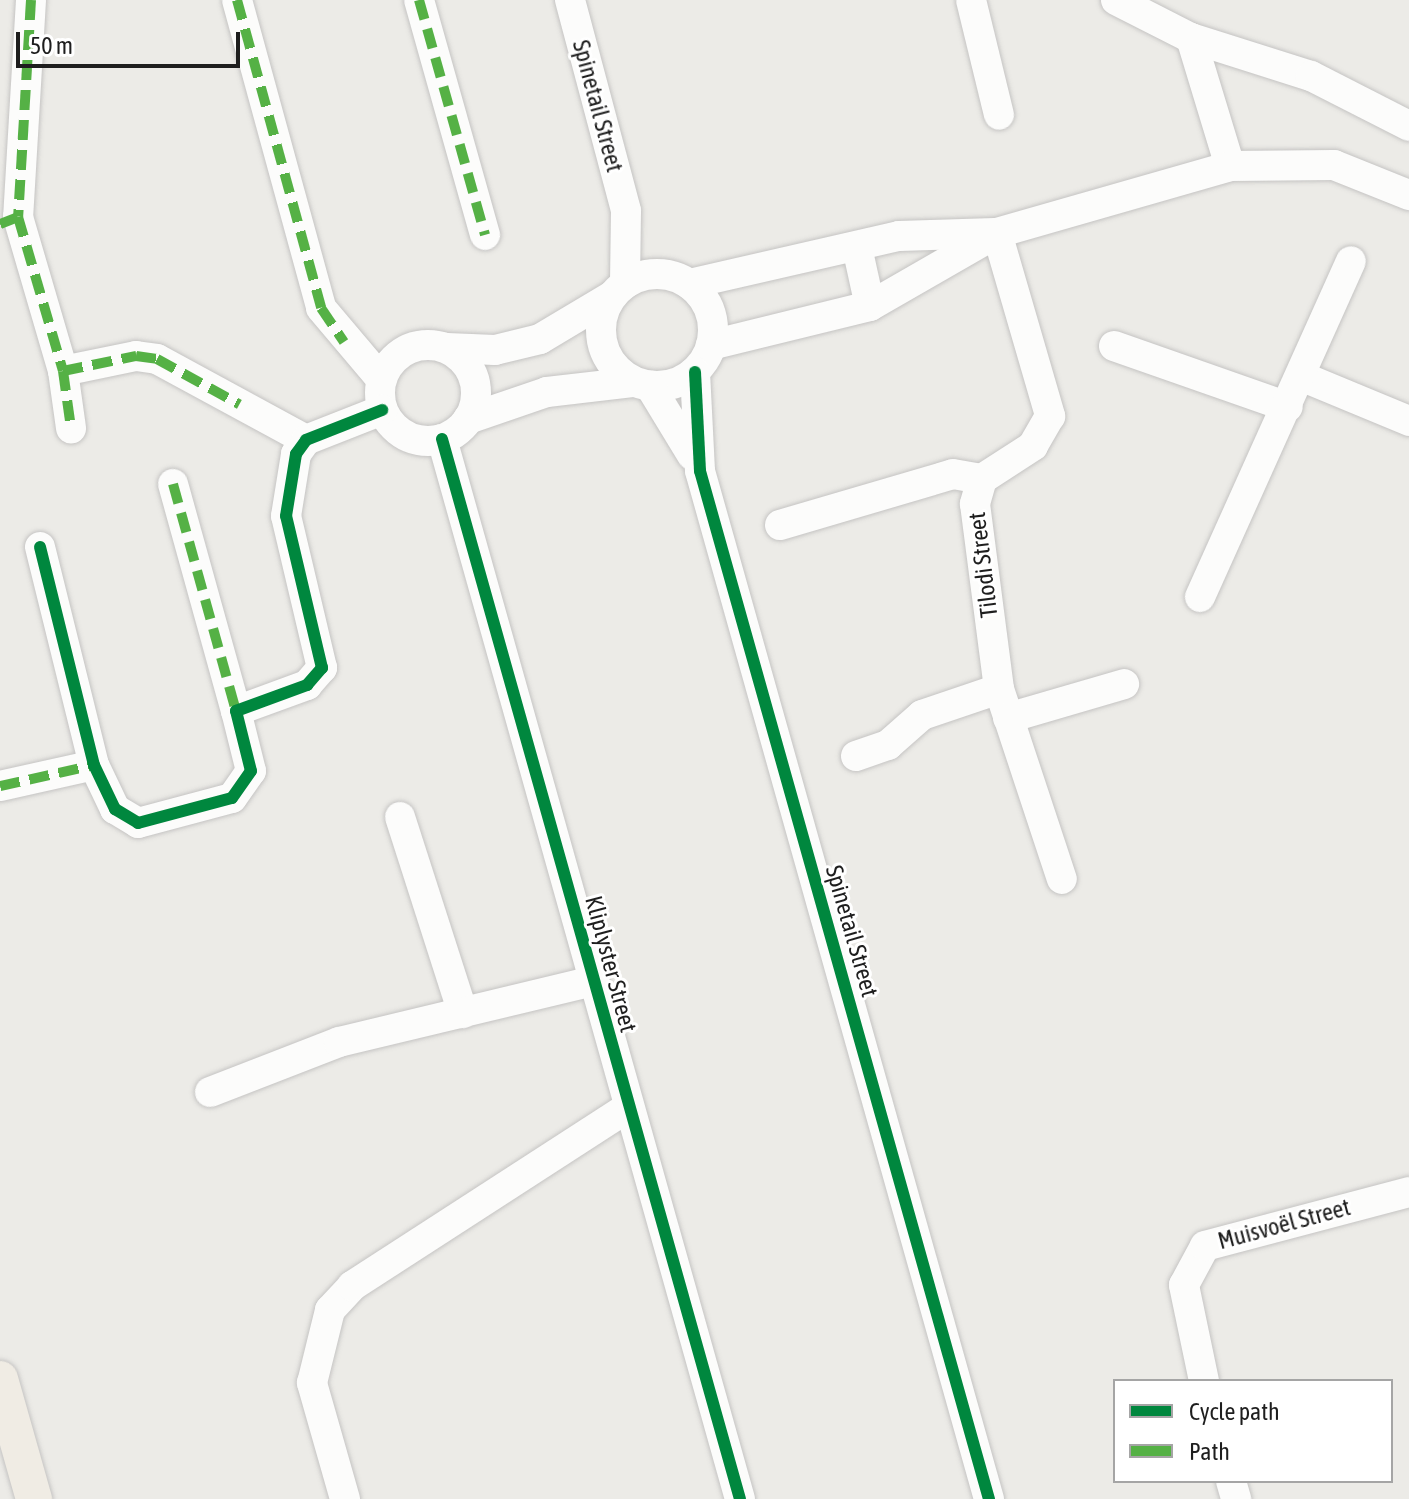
<!DOCTYPE html>
<meta charset="utf-8">
<style>
body{margin:0}
#map{position:relative;width:1409px;height:1499px;overflow:hidden;background:#ecebe7;font-family:"Asap Condensed",sans-serif}
div>[style]{position:absolute}
[style*='--x']{left:calc(var(--x)*1px);top:calc(var(--y)*1px);width:calc(var(--w)*1px);rotate:calc(var(--a)*1deg)}
.roads{filter:drop-shadow(0 0 2px #c5c4c3) drop-shadow(0 0 2px #c5c4c3)}
.minor>*{height:30px;margin:-15px;padding:0 15px;transform-origin:15px;border-radius:15px;background:#fcfcfb}
.minor>.ring{margin:-15px;padding:0;box-sizing:content-box;background:none;border:30px solid #fcfcfb;border-radius:50%}
.major>*{height:36px;margin:-18px;padding:0 18px;transform-origin:18px;border-radius:18px;background:#f0ece4}
.quiet>*{height:10px;margin-top:-5px;transform-origin:0;background:repeating-linear-gradient(90deg,#55b145 0 20px,transparent 0 30px)}
.cycleway>*{height:12px;margin:-6px;padding:0 6px;transform-origin:6px;border-radius:6px;background:#00873e}
span{translate:-50% -50%;white-space:nowrap;text-align:center;line-height:1.15;-webkit-text-stroke:6px #fff;paint-order:stroke}
.street-label{font-size:24px;color:#1e1e1e}
.legend{position:absolute;left:1113px;top:1379px;width:280px;height:104px;box-sizing:border-box;background:#fff;border:2px solid #a5a5a5;margin:0;padding:10px 14px;list-style:none;font-size:24px;color:#1e1e1e}
.legend li{display:flex;align-items:center;gap:16px;height:40px}
.legend b{width:40px;border:2px solid #a5a5a5}
.scale{position:absolute;left:16px;top:32px;width:224px;height:36px;box-sizing:border-box;border:4px solid #1e1e1e;border-top:0;padding-left:10px;font-size:24px;line-height:28px;white-space:nowrap;color:#1e1e1e;-webkit-text-stroke:6px #fff;paint-order:stroke}
</style>
<div id="map">
<div class="roads">
<div class="minor">
<div style="--x:31;--y:0;--w:217;--a:93.4"></div>
<div style="--x:18;--y:217;--w:160;--a:73.7"></div>
<div style="--x:63;--y:371;--w:58;--a:82"></div>
<div style="--x:237;--y:0;--w:319;--a:74.7"></div>
<div style="--x:321;--y:308;--w:93;--a:49.8"></div>
<div style="--x:419;--y:0;--w:244;--a:74.3"></div>
<div style="--x:570;--y:0;--w:218;--a:75.1"></div>
<div style="--x:626;--y:211;--w:73;--a:90.8"></div>
<div style="--x:971;--y:0;--w:118;--a:76.3"></div>
<div style="--x:1116;--y:0;--w:84;--a:26.9"></div>
<div style="--x:1191;--y:38;--w:126;--a:17.6"></div>
<div style="--x:1311;--y:76;--w:110;--a:27"></div>
<div style="--x:1191;--y:38;--w:134;--a:73.1"></div>
<div style="--x:997;--y:233;--w:191;--a:73.8"></div>
<div style="--x:1050;--y:416;--w:34;--a:120"></div>
<div style="--x:1033;--y:446;--w:61;--a:147.1"></div>
<div style="--x:982;--y:479;--w:26;--a:106"></div>
<div style="--x:975;--y:504;--w:187;--a:82.6"></div>
<div style="--x:999;--y:689;--w:200;--a:71.7"></div>
<div style="--x:857;--y:247;--w:60;--a:77.6"></div>
<div class="ring" style="left:601px;top:274px;width:82px;height:82px"></div>
<div style="--x:689;--y:284;--w:215;--a:-12.9"></div>
<div style="--x:899;--y:236;--w:96;--a:-1.8"></div>
<div style="--x:711;--y:345;--w:164;--a:-13.8"></div>
<div style="--x:870;--y:306;--w:146;--a:-29.9"></div>
<div style="--x:997;--y:233;--w:242;--a:-16"></div>
<div style="--x:1230;--y:166;--w:104;--a:-0.6"></div>
<div style="--x:1334;--y:165;--w:81;--a:21.8"></div>
<div class="ring" style="left:380px;top:345px;width:66px;height:66px"></div>
<div style="--x:1114;--y:346;--w:184;--a:19.3"></div>
<div style="--x:447;--y:348;--w:48;--a:2.4"></div>
<div style="--x:495;--y:350;--w:46;--a:-13.7"></div>
<div style="--x:540;--y:339;--w:84;--a:-30.8"></div>
<div style="--x:63;--y:371;--w:75;--a:-11.6"></div>
<div style="--x:136;--y:356;--w:21;--a:8"></div>
<div style="--x:157;--y:359;--w:170;--a:28.5"></div>
<div style="--x:695;--y:372;--w:99;--a:87.1"></div>
<div style="--x:700;--y:471;--w:1068;--a:74.3"></div>
<div style="--x:1303;--y:377;--w:115;--a:22.5"></div>
<div style="--x:650;--y:386;--w:81;--a:58.7"></div>
<div style="--x:468;--y:419;--w:83;--a:-18.9"></div>
<div style="--x:547;--y:392;--w:88;--a:-6.6"></div>
<div style="--x:442;--y:439;--w:1101;--a:74.3"></div>
<div style="--x:173;--y:484;--w:236;--a:74.5"></div>
<div style="--x:780;--y:525;--w:180;--a:-16.4"></div>
<div style="--x:953;--y:474;--w:29;--a:10"></div>
<div style="--x:40;--y:547;--w:225;--a:76.1"></div>
<div style="--x:94;--y:765;--w:49;--a:64.5"></div>
<div style="--x:115;--y:809;--w:27;--a:31"></div>
<div style="--x:138;--y:823;--w:97;--a:-14.9"></div>
<div style="--x:232;--y:798;--w:33;--a:-55"></div>
<div style="--x:251;--y:771;--w:62;--a:-104"></div>
<div style="--x:236;--y:711;--w:76;--a:-20.1"></div>
<div style="--x:307;--y:685;--w:23;--a:-49"></div>
<div style="--x:322;--y:668;--w:156;--a:-103.3"></div>
<div style="--x:286;--y:516;--w:63;--a:-80.8"></div>
<div style="--x:296;--y:454;--w:17;--a:-54"></div>
<div style="--x:306;--y:440;--w:82;--a:-21.5"></div>
<div style="--x:1200;--y:597;--w:368;--a:-65.8"></div>
<div style="--x:1008;--y:718;--w:121;--a:-16.3"></div>
<div style="--x:856;--y:756;--w:34;--a:-19"></div>
<div style="--x:888;--y:745;--w:45;--a:-41.4"></div>
<div style="--x:922;--y:715;--w:81;--a:-18.7"></div>
<div style="--x:0;--y:786;--w:96;--a:-12.6"></div>
<div style="--x:400;--y:817;--w:206;--a:72.2"></div>
<div style="--x:210;--y:1092;--w:138;--a:-21.2"></div>
<div style="--x:339;--y:1042;--w:262;--a:-13.5"></div>
<div style="--x:1204;--y:1381;--w:98;--a:-101.8"></div>
<div style="--x:1184;--y:1285;--w:44;--a:-61.7"></div>
<div style="--x:1205;--y:1246;--w:211;--a:-14.8"></div>
<div style="--x:1231;--y:1481;--w:19;--a:74"></div>
<div style="--x:345;--y:1499;--w:121;--a:-105.9"></div>
<div style="--x:312;--y:1383;--w:75;--a:-76.1"></div>
<div style="--x:330;--y:1310;--w:33;--a:-47"></div>
<div style="--x:352;--y:1286;--w:328;--a:-32.9"></div>
</div>
<div class="major">
<div style="--x:0;--y:1379;--w:125;--a:74.2"></div>
</div>
</div>
<div class="quiet">
<div style="--x:31;--y:0;--w:217;--a:93.4"></div>
<div style="--x:18;--y:217;--w:160;--a:73.7"></div>
<div style="--x:63;--y:371;--w:58;--a:82"></div>
<div style="--x:237;--y:0;--w:319;--a:74.7"></div>
<div style="--x:321;--y:308;--w:41;--a:55.9"></div>
<div style="--x:419;--y:0;--w:244;--a:74.3"></div>
<div style="--x:0;--y:224;--w:19;--a:-21"></div>
<div style="--x:63;--y:371;--w:75;--a:-11.6"></div>
<div style="--x:136;--y:356;--w:21;--a:8"></div>
<div style="--x:157;--y:359;--w:94;--a:28.8"></div>
<div style="--x:173;--y:484;--w:236;--a:74.5"></div>
<div style="--x:0;--y:786;--w:96;--a:-12.6"></div>
</div>
<div class="cycleway">
<div style="--x:695;--y:372;--w:99;--a:87.1"></div>
<div style="--x:700;--y:471;--w:1068;--a:74.3"></div>
<div style="--x:442;--y:439;--w:1101;--a:74.3"></div>
<div style="--x:40;--y:547;--w:225;--a:76.1"></div>
<div style="--x:94;--y:765;--w:49;--a:64.5"></div>
<div style="--x:115;--y:809;--w:27;--a:31"></div>
<div style="--x:138;--y:823;--w:97;--a:-14.9"></div>
<div style="--x:232;--y:798;--w:33;--a:-55"></div>
<div style="--x:251;--y:771;--w:62;--a:-104"></div>
<div style="--x:236;--y:711;--w:76;--a:-20.1"></div>
<div style="--x:307;--y:685;--w:23;--a:-49"></div>
<div style="--x:322;--y:668;--w:156;--a:-103.3"></div>
<div style="--x:286;--y:516;--w:63;--a:-80.8"></div>
<div style="--x:296;--y:454;--w:17;--a:-54"></div>
<div style="--x:306;--y:440;--w:82;--a:-21.5"></div>
</div>
<div class="street-label">
<span style="left:598px;top:106px;rotate:75deg">Spinetail Street</span>
<span style="left:983px;top:565px;rotate:-97deg">Tilodi Street</span>
<span style="left:852px;top:931px;rotate:74deg">Spinetail Street</span>
<span style="left:611px;top:964px;rotate:75deg">Kliplyster Street</span>
<span style="left:1284px;top:1224px;rotate:-15deg">Muisvoël Street</span>
</div>
<ul class="legend">
<li><b style="height:10px;background:#00873e"></b>Cycle path</li>
<li><b style="height:10px;background:#55b145"></b>Path</li>
</ul>
<div class="scale">50 m</div>
</div>
